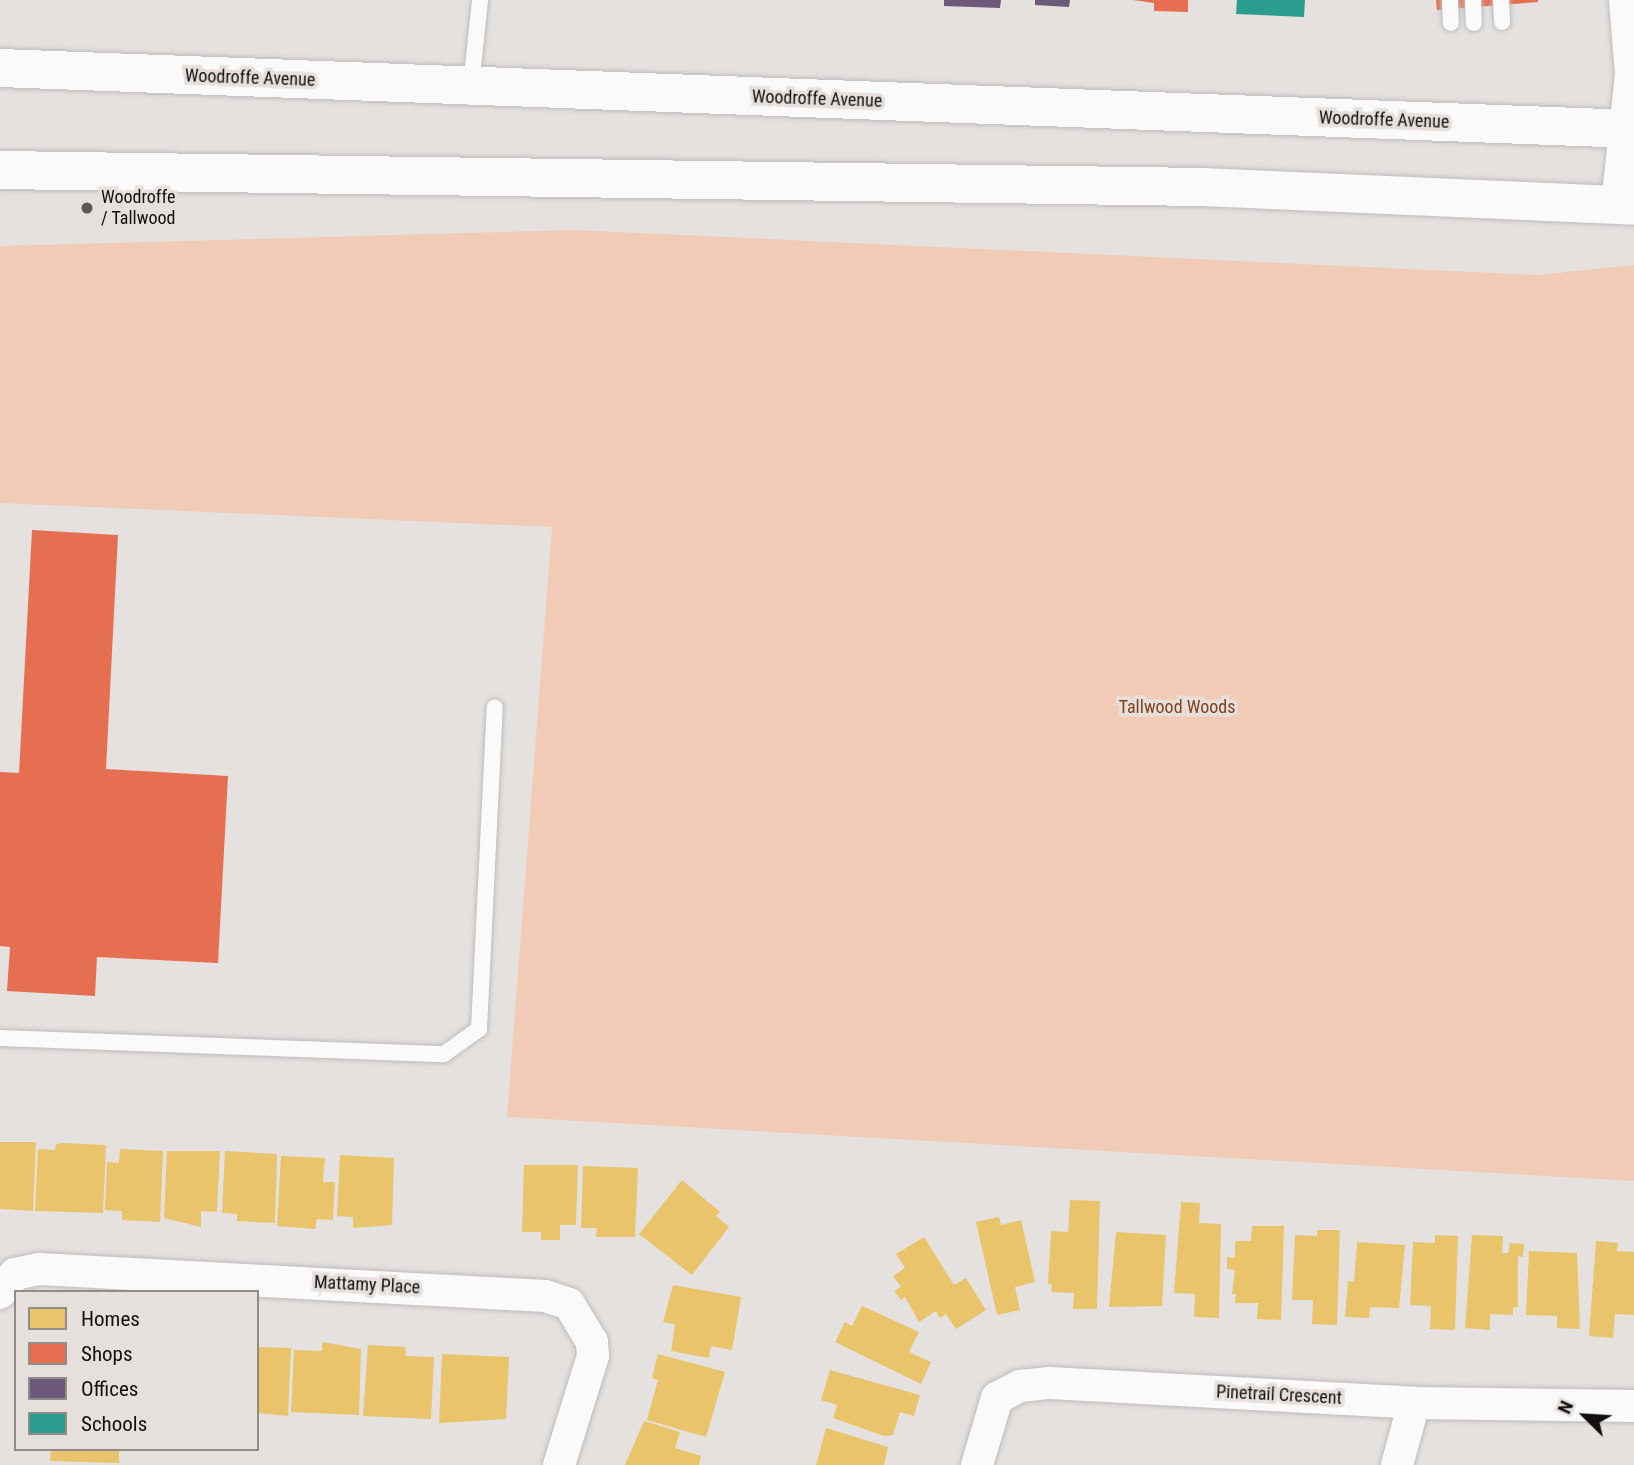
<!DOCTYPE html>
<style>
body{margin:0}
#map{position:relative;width:1634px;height:1465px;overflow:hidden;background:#e4e1df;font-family:"Roboto Condensed",sans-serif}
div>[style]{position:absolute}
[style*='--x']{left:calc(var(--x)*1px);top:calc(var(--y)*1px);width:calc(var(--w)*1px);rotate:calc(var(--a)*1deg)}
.green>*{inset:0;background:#f2cbb7}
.homes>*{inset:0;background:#e9c46a}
.shops>*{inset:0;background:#e76f51}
.offices>*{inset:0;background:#6d597a}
.schools>*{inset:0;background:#2a9d8f}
.roads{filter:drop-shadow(0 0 2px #bebcba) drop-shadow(0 0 2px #bebcba)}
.lane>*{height:16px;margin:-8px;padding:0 8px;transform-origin:8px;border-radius:8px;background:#fbfafa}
.street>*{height:32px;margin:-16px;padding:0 16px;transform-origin:16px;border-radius:16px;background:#fbfafa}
.secondary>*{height:38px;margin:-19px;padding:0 19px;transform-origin:19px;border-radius:19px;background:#fbfafa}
.dots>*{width:19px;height:19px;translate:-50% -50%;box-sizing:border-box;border:4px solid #e6e0dd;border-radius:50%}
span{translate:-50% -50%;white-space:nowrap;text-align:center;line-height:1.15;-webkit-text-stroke:7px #e6e0dd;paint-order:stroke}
.street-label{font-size:18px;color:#120f0e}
.poi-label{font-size:18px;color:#120f0e}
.left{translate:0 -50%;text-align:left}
.park-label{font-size:18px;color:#82411a}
.legend{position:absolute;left:14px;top:1290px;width:245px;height:161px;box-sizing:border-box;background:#e6e0dd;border:2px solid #918c8a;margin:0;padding:9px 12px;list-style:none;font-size:21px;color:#120f0e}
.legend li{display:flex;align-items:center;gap:14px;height:35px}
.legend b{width:35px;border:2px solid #918c8a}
.north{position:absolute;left:1550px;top:1381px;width:70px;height:70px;-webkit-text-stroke:5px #e6e0dd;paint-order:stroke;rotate:294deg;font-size:19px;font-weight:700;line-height:28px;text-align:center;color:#120f0e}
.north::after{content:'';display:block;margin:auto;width:24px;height:32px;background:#120f0e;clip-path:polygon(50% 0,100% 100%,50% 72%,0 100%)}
</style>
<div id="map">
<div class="green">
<div style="clip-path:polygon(575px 230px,1538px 275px,1634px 265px,1634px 1181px,507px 1117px,552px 527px,0 503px,0 246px)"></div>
</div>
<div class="homes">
<div style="clip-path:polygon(0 1142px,36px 1142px,33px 1211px,0 1209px)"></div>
<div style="clip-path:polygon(63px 1143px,106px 1145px,103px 1213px,35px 1211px,38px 1149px,55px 1150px,56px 1144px)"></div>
<div style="clip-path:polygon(120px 1149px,163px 1151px,160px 1222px,122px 1220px,122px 1211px,105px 1210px,107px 1162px,119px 1163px)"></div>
<div style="clip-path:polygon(167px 1151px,220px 1151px,217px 1212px,201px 1211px,201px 1227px,164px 1218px)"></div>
<div style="clip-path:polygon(225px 1151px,277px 1154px,275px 1223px,237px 1221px,237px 1214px,222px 1213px)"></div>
<div style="clip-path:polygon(340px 1155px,394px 1158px,392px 1225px,353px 1228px,353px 1217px,337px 1216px)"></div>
<div style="clip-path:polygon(281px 1156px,325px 1158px,323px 1182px,335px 1182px,333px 1220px,317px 1219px,315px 1229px,277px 1226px)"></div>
<div style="clip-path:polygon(524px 1165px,578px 1165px,576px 1225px,560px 1225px,560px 1240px,541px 1240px,541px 1232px,522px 1232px)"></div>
<div style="clip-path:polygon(583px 1166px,638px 1168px,635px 1237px,596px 1237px,597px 1228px,581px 1228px)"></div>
<div style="clip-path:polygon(682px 1180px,720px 1212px,716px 1216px,729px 1227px,692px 1275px,639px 1234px)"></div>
<div style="clip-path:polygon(1070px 1200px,1100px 1201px,1097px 1309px,1073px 1309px,1074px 1293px,1051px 1292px,1052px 1284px,1048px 1284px,1051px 1231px,1068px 1232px)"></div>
<div style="clip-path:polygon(1181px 1202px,1200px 1203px,1199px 1223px,1221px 1224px,1219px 1318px,1194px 1317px,1195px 1294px,1174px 1293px)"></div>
<div style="clip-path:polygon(999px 1217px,1001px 1225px,1021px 1220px,1035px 1282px,1015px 1287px,1020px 1310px,997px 1315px,976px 1222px)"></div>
<div style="clip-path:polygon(1252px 1226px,1284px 1226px,1281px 1320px,1257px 1319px,1258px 1303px,1235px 1303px,1236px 1294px,1232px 1294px,1235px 1270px,1227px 1269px,1227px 1257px,1235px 1258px,1235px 1241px,1251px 1241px)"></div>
<div style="clip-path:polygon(1317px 1230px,1340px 1230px,1337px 1325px,1312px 1324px,1313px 1300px,1292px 1300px,1295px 1235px,1317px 1236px)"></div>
<div style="clip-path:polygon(1116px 1232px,1166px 1235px,1162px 1306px,1109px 1307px)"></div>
<div style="clip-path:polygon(1435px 1235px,1458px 1236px,1455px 1330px,1430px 1329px,1431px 1306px,1410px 1305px,1413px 1242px,1435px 1243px)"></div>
<div style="clip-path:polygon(1472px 1235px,1503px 1236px,1502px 1253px,1508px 1253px,1510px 1243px,1524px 1244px,1523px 1257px,1518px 1256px,1518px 1307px,1513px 1307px,1513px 1315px,1490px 1314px,1490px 1330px,1465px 1328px)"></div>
<div style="clip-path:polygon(924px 1237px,954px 1285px,966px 1278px,986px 1310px,956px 1329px,946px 1314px,940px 1318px,936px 1311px,919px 1322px,905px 1297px,901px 1300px,894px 1291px,901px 1287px,893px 1276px,905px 1268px,896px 1254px)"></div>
<div style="clip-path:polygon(1596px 1241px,1618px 1243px,1617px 1251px,1634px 1252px,1634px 1315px,1615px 1314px,1613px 1338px,1589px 1336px)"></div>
<div style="clip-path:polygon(1357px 1242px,1405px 1245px,1399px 1308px,1370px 1307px,1369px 1318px,1345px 1317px,1348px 1281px,1354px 1282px)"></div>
<div style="clip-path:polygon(1529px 1251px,1577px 1253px,1580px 1329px,1557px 1328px,1557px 1316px,1526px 1315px)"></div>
<div style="clip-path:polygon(673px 1285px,741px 1297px,732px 1350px,711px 1346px,709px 1358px,671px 1351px,675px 1324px,663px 1322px)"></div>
<div style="clip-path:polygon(862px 1306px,919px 1332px,909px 1352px,931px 1362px,921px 1384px,835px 1342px,845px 1322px,852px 1326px)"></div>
<div style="clip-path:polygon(322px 1342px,361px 1349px,359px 1415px,291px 1412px,294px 1350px,322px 1351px)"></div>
<div style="clip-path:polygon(368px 1345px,405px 1347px,406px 1356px,434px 1357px,431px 1419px,363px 1416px)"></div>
<div style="clip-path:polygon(257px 1347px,291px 1348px,288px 1416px,257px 1413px)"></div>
<div style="clip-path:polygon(442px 1354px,509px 1357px,506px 1419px,439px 1423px)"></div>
<div style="clip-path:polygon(658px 1354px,725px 1372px,706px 1437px,647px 1420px,658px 1380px,652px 1378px)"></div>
<div style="clip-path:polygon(830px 1370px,920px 1395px,914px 1416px,900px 1412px,893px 1435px,884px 1436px,833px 1418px,837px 1405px,821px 1400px)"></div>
<div style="clip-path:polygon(644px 1421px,680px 1432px,675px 1448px,701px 1456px,699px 1465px,625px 1465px)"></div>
<div style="clip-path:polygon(826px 1428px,888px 1447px,884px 1465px,816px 1465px)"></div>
<div style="clip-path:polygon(51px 1449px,119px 1449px,119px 1463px,50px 1461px)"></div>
</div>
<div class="shops">
<div style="clip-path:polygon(1133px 0,1188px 0,1188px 12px,1154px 11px,1154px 3px)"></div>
<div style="clip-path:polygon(1436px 0,1538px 0,1538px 2px,1437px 10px)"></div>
<div style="clip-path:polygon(32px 530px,118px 535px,106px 769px,228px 776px,218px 963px,97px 957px,95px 996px,7px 991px,10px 947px,0 946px,0 772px,19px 773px)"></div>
</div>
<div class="offices">
<div style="clip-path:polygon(944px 0,1001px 0,1000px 8px,944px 6px)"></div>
<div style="clip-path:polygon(1035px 0,1070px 0,1069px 7px,1035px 5px)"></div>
</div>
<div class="schools">
<div style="clip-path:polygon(1237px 0,1305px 0,1304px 17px,1236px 14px)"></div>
</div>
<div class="roads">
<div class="lane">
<div style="--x:1450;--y:0;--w:23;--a:88"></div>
<div style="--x:1473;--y:0;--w:23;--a:88"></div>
<div style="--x:1501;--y:0;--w:22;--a:87"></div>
<div style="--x:471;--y:86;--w:86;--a:-84"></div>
<div style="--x:0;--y:1038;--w:444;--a:2.1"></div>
<div style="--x:444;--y:1054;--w:43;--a:-35.5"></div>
<div style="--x:479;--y:1029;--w:322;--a:-87.2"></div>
</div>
<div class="street">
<div style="--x:1617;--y:205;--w:131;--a:-83.9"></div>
<div style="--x:1631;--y:75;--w:75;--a:-94.6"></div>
<div style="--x:0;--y:1293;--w:24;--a:-52"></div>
<div style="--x:15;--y:1274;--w:25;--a:-12"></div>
<div style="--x:39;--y:1269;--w:507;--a:3.05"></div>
<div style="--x:545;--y:1296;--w:25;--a:18"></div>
<div style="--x:569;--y:1304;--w:44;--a:58.8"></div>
<div style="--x:592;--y:1342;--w:14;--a:86"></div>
<div style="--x:593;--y:1356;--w:114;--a:107.3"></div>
<div style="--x:977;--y:1465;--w:70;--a:-73.4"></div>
<div style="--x:997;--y:1398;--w:26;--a:-28"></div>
<div style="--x:1020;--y:1386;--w:30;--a:-6"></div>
<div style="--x:1050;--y:1383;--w:365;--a:3.1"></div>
<div style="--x:1414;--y:1403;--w:220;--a:0.8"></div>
<div style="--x:1397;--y:1465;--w:64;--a:-74.7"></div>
</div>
<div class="secondary">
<div style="--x:0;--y:68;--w:1635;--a:2.14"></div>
<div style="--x:0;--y:170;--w:1204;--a:0.81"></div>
<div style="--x:1204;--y:187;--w:430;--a:2.5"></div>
</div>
</div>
<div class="dots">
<div style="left:87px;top:208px;background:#5c5857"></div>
</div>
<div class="street-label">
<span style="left:250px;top:78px;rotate:2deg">Woodroffe Avenue</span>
<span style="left:817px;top:99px;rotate:2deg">Woodroffe Avenue</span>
<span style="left:1384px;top:120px;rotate:2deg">Woodroffe Avenue</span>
<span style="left:367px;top:1285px;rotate:3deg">Mattamy Place</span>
<span style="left:1279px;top:1395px;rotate:3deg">Pinetrail Crescent</span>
</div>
<div class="poi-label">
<span class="left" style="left:101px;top:208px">Woodroffe<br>/ Tallwood</span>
</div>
<div class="park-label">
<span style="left:1177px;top:707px">Tallwood Woods</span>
</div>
<ul class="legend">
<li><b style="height:19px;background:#e9c46a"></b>Homes</li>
<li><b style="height:19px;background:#e76f51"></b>Shops</li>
<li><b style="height:19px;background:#6d597a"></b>Offices</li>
<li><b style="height:19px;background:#2a9d8f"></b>Schools</li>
</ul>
<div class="north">N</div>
</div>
